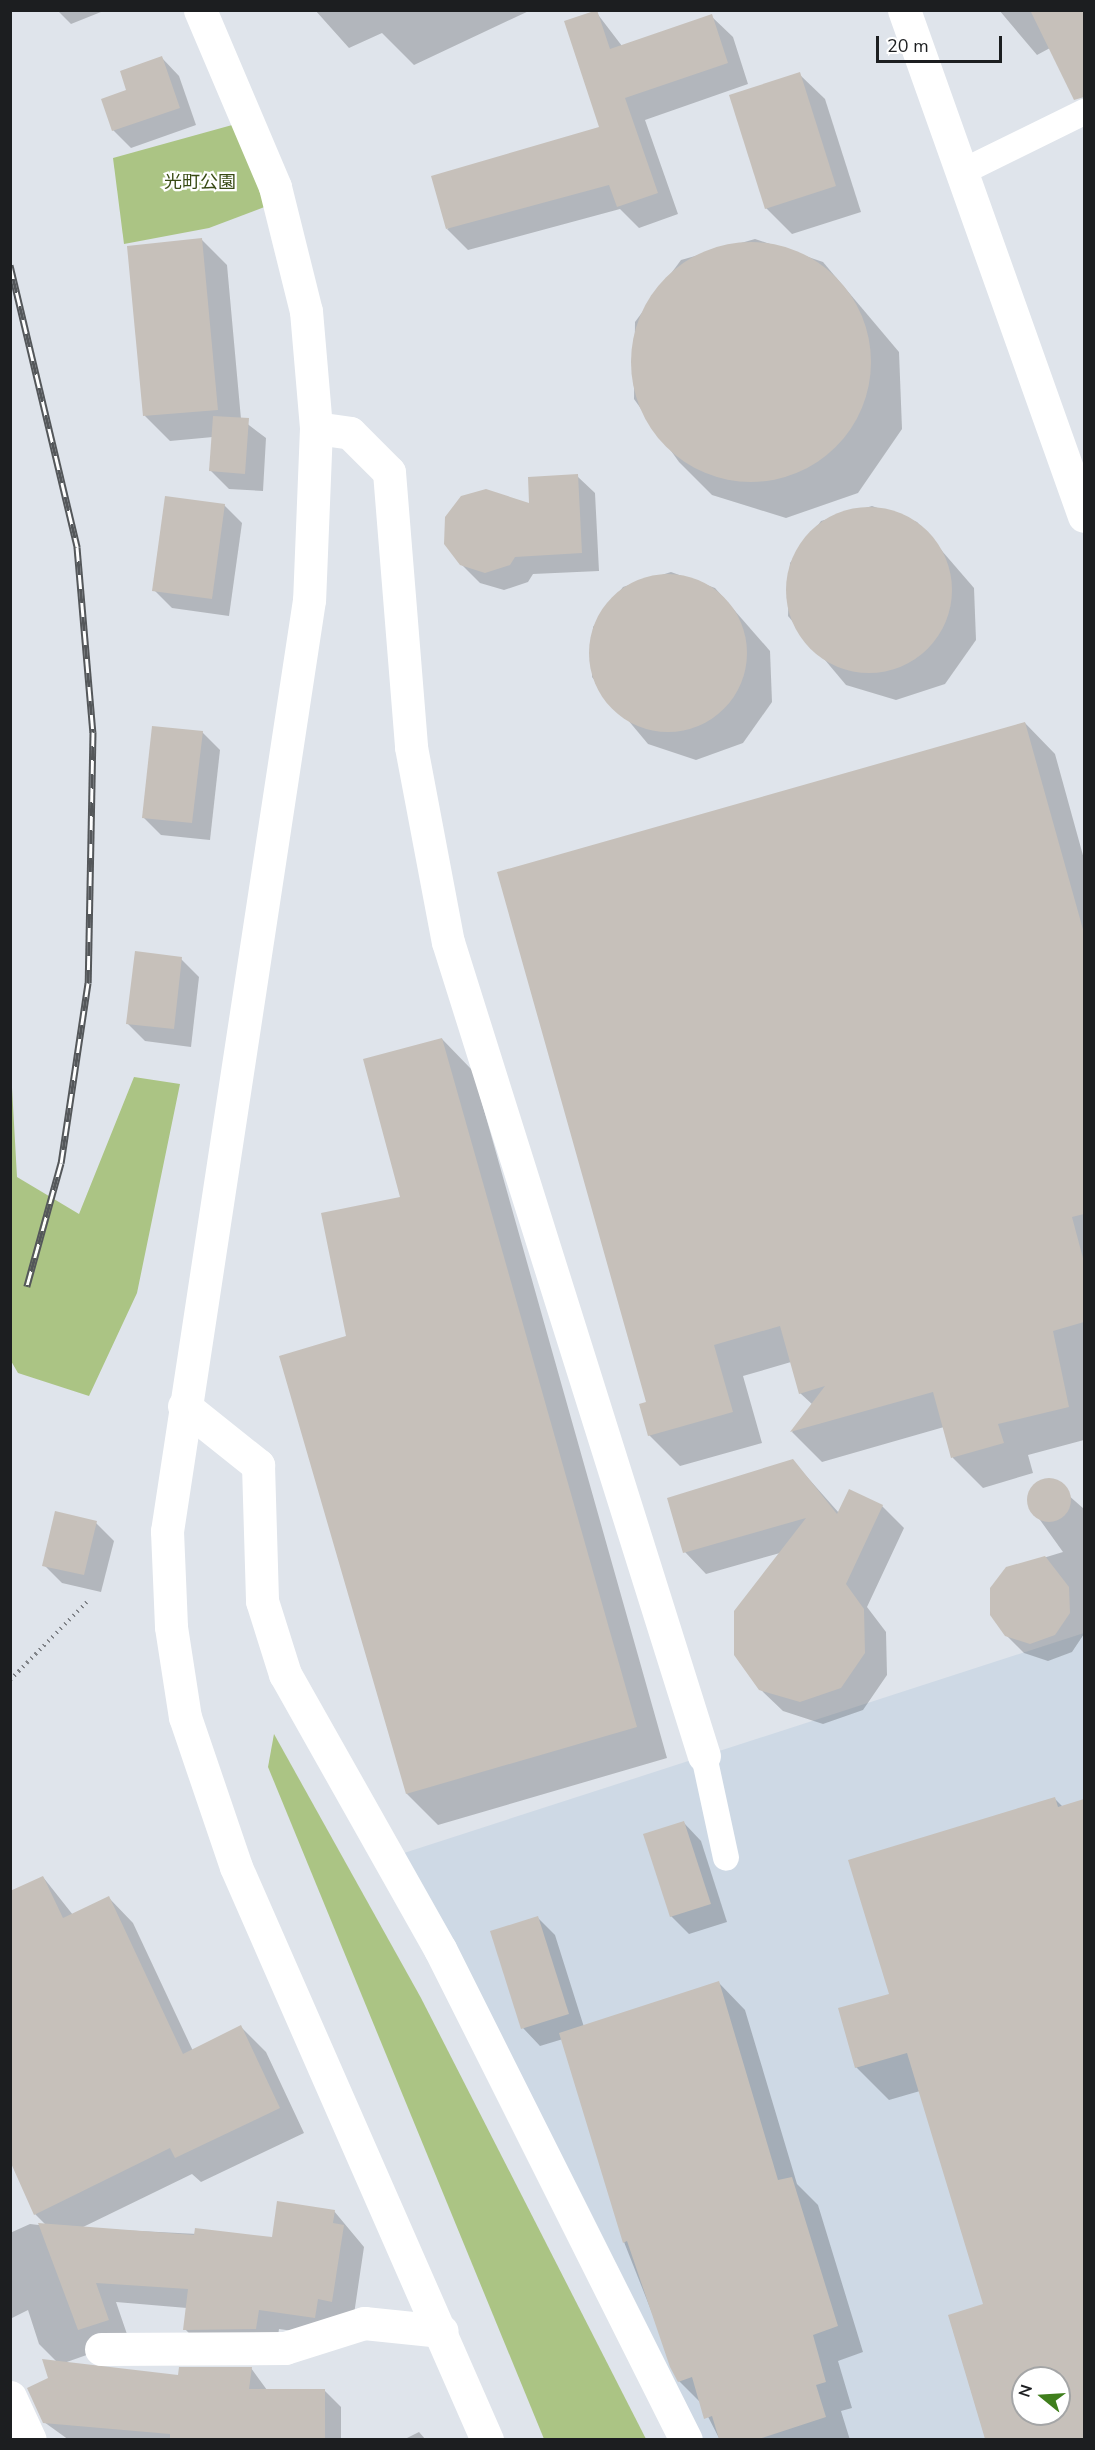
<!DOCTYPE html>
<meta charset="utf-8">
<style>
body{margin:0}
#map{position:relative;width:1095px;height:2450px;overflow:hidden;background:#dfe4eb;font-family:"Nunito Sans","Noto Sans JP",sans-serif}
div>[style]{position:absolute}
[style*='--x']{left:calc(var(--x)*1px);top:calc(var(--y)*1px);width:calc(var(--w)*1px);rotate:calc(var(--a)*1deg)}
.built>*{inset:0;background:#ced9e5}
.green>*{inset:0;background:#abc484}
.shadow>*{inset:0;background:#0003}
.building>*{inset:0;background:#c6c0ba}
.round{border-radius:50%}
.path>*{height:4px;margin-top:-2px;transform-origin:0;background:repeating-linear-gradient(90deg,#808388 0 1.5px,transparent 0 6px)}
.service>*{height:26px;margin:-13px;padding:0 13px;transform-origin:13px;border-radius:13px;background:#fff}
.minor>*{height:33px;margin:-16.5px;padding:0 16.5px;transform-origin:16.5px;border-radius:16.5px;background:#fff}
.tertiary>*{height:33px;margin:-16.5px;padding:0 16.5px;transform-origin:16.5px;border-radius:16.5px;background:#fff}
.rail>*{height:7px;margin-top:-3.5px;transform-origin:0;background:repeating-linear-gradient(90deg,#fff 0 14px,#54575a 0 28px);box-sizing:border-box;border-block:2px solid #54575a}
span{translate:-50% -50%;white-space:nowrap;text-align:center;line-height:1.15;-webkit-text-stroke:4.5px #fff;paint-order:stroke}
.park-label{font-size:18px;color:#384a14}
.frame{position:absolute;inset:0;border:12px solid #1c1e20;pointer-events:none}
.north{position:absolute;left:1011px;top:2366px;width:60px;height:60px;box-sizing:border-box;background:#fff;border:2px solid #a4a5a6;border-radius:50%;rotate:288deg;font-size:16px;font-weight:700;line-height:24px;text-align:center;color:#1c1e20}
.north::after{content:'';display:block;margin:auto;width:21px;height:27px;background:#3f7e1c;clip-path:polygon(50% 0,100% 100%,50% 72%,0 100%)}
.scale{position:absolute;left:876px;top:36px;width:126px;height:27px;box-sizing:border-box;border:3px solid #1c1e20;border-top:0;padding-left:8px;font-size:18px;line-height:21px;white-space:nowrap;color:#1c1e20;-webkit-text-stroke:4px #fff;paint-order:stroke}
</style>
<div id="map">
<div class="built">
<div style="clip-path:polygon(evenodd,1084px 1633px,1084px 2439px,697px 2439px,404px 1853px,1084px 1633px,1023px 2378px,1059px 2378px,1059px 2414px,1023px 2414px,1023px 2378px)"></div>
</div>
<div class="green">
<div style="clip-path:polygon(243px 122px,275px 203px,209px 228px,124px 244px,113px 158px)"></div>
<div style="clip-path:polygon(10px 1052px,17px 1177px,79px 1214px,134px 1077px,180px 1084px,137px 1293px,89px 1396px,18px 1373px,11px 1361px)"></div>
<div style="clip-path:polygon(274px 1734px,421px 1998px,646px 2439px,544px 2439px,268px 1767px)"></div>
</div>
<div class="shadow">
<div style="clip-path:polygon(57px 10px,106px 10px,71px 24px)"></div>
<div style="clip-path:polygon(315px 10px,531px 10px,414px 65px,382px 33px,349px 48px)"></div>
<div style="clip-path:polygon(999px 10px,1084px 10px,1084px 96px,1063px 74px,1050px 48px,1037px 55px)"></div>
<div style="clip-path:polygon(596px 12px,622px 46px,711px 16px,733px 37px,748px 84px,645px 120px,678px 214px,639px 228px,620px 209px,468px 250px,447px 229px,601px 128px)"></div>
<div style="clip-path:polygon(162px 58px,179px 76px,196px 125px,131px 148px,113px 130px,128px 91px)"></div>
<div style="clip-path:polygon(799px 74px,825px 99px,861px 212px,792px 234px,766px 208px)"></div>
<div style="clip-path:polygon(755px 239px,823px 262px,899px 352px,902px 429px,858px 493px,786px 518px,712px 495px,679px 462px,634px 399px,635px 322px,681px 260px)"></div>
<div style="clip-path:polygon(202px 240px,227px 265px,241px 419px,266px 438px,263px 491px,229px 489px,211px 471px,213px 437px,170px 441px,145px 416px)"></div>
<div style="clip-path:polygon(577px 476px,595px 493px,599px 571px,533px 574px,528px 582px,504px 590px,480px 583px,461px 564px,531px 505px)"></div>
<div style="clip-path:polygon(224px 505px,242px 523px,229px 616px,172px 608px,154px 590px)"></div>
<div style="clip-path:polygon(872px 506px,917px 522px,974px 588px,976px 640px,945px 684px,896px 700px,846px 685px,788px 616px,790px 563px,821px 521px)"></div>
<div style="clip-path:polygon(671px 572px,715px 588px,770px 651px,772px 702px,743px 743px,696px 760px,648px 744px,592px 677px,593px 627px,623px 587px)"></div>
<div style="clip-path:polygon(1025px 723px,1055px 754px,1084px 859px,1084px 1440px,1028px 1455px,1033px 1473px,983px 1488px,953px 1458px,944px 1427px,822px 1462px,792px 1432px,813px 1405px,800px 1393px,791px 1362px,743px 1376px,762px 1443px,680px 1466px,649px 1435px,648px 1403px)"></div>
<div style="clip-path:polygon(202px 732px,220px 750px,210px 840px,161px 835px,143px 817px)"></div>
<div style="clip-path:polygon(181px 959px,199px 977px,191px 1047px,145px 1041px,127px 1023px)"></div>
<div style="clip-path:polygon(442px 1039px,473px 1071px,667px 1758px,438px 1825px,407px 1794px,348px 1337px,402px 1198px)"></div>
<div style="clip-path:polygon(793px 1461px,839px 1513px,850px 1491px,882px 1506px,904px 1528px,867px 1607px,886px 1632px,887px 1675px,863px 1710px,823px 1724px,783px 1711px,760px 1689px,780px 1553px,706px 1574px,685px 1552px)"></div>
<div style="clip-path:polygon(1050px 1479px,1084px 1509px,1084px 1634px,1072px 1652px,1048px 1661px,1024px 1653px,1006px 1635px,1007px 1569px,1063px 1552px,1030px 1506px,1037px 1482px)"></div>
<div style="clip-path:polygon(96px 1523px,114px 1541px,101px 1592px,62px 1583px,44px 1565px)"></div>
<div style="clip-path:polygon(evenodd,1055px 1799px,1063px 1807px,1084px 1800px,1084px 2440px,986px 2440px,949px 2316px,985px 2305px,920px 2091px,889px 2100px,856px 2067px,891px 1995px,1055px 1799px,1023px 2378px,1059px 2378px,1059px 2414px,1023px 2414px,1023px 2378px)"></div>
<div style="clip-path:polygon(684px 1823px,701px 1841px,727px 1922px,689px 1934px,671px 1916px)"></div>
<div style="clip-path:polygon(43px 1877px,73px 1915px,109px 1898px,133px 1923px,193px 2051px,241px 2027px,266px 2052px,304px 2133px,201px 2182px,192px 2174px,81px 2228px,273px 2238px,334px 2211px,364px 2247px,353px 2321px,335px 2337px,279px 2329px,276px 2349px,205px 2350px,185px 2329px,187px 2308px,116px 2302px,129px 2340px,64px 2363px,179px 2377px,251px 2368px,267px 2390px,325px 2391px,341px 2407px,341px 2440px,69px 2440px,44px 2422px,57px 2362px,39px 2344px,28px 2310px,10px 2319px,10px 2233px,30px 2224px,47px 2226px,35px 2214px)"></div>
<div style="clip-path:polygon(537px 1917px,555px 1935px,584px 2027px,719px 1983px,745px 2010px,797px 2184px,818px 2205px,863px 2352px,838px 2361px,852px 2408px,841px 2411px,850px 2440px,720px 2440px,701px 2403px,679px 2381px,624px 2242px,563px 2039px,540px 2046px,523px 2028px)"></div>
<div style="clip-path:polygon(419px 2432px,426px 2440px,403px 2440px)"></div>
</div>
<div class="building">
<div style="clip-path:polygon(597px 10px,610px 49px,712px 14px,728px 63px,625px 98px,658px 193px,617px 207px,609px 185px,446px 229px,431px 176px,599px 127px,564px 21px)"></div>
<div style="clip-path:polygon(1030px 10px,1084px 10px,1084px 97px,1074px 100px)"></div>
<div style="clip-path:polygon(162px 56px,180px 108px,112px 131px,101px 99px,126px 90px,120px 71px)"></div>
<div style="clip-path:polygon(800px 72px,836px 186px,765px 209px,729px 95px)"></div>
<div style="clip-path:polygon(202px 238px,218px 410px,143px 416px,127px 246px)"></div>
<div class="round" style="left:631px;top:242px;width:240px;height:240px"></div>
<div style="clip-path:polygon(213px 416px,249px 418px,245px 474px,209px 471px)"></div>
<div style="clip-path:polygon(578px 474px,582px 553px,515px 557px,510px 565px,485px 573px,460px 565px,444px 544px,445px 517px,461px 496px,486px 489px,529px 503px,528px 477px)"></div>
<div style="clip-path:polygon(165px 496px,225px 504px,212px 599px,152px 591px)"></div>
<div class="round" style="left:786px;top:507px;width:166px;height:166px"></div>
<div class="round" style="left:589px;top:574px;width:158px;height:158px"></div>
<div style="clip-path:polygon(1025px 722px,1084px 933px,1084px 1214px,1072px 1217px,1084px 1262px,1084px 1322px,1053px 1331px,1069px 1407px,998px 1424px,1004px 1443px,951px 1458px,933px 1392px,790px 1432px,825px 1386px,799px 1394px,780px 1326px,714px 1345px,733px 1412px,648px 1436px,639px 1404px,646px 1402px,497px 872px)"></div>
<div style="clip-path:polygon(152px 726px,203px 731px,192px 823px,142px 818px)"></div>
<div style="clip-path:polygon(135px 951px,182px 957px,174px 1029px,126px 1024px)"></div>
<div style="clip-path:polygon(442px 1038px,637px 1727px,406px 1794px,279px 1356px,346px 1336px,321px 1213px,400px 1197px,363px 1059px)"></div>
<div style="clip-path:polygon(793px 1459px,837px 1514px,849px 1489px,883px 1505px,846px 1584px,864px 1609px,865px 1653px,841px 1688px,800px 1702px,759px 1690px,734px 1655px,734px 1611px,806px 1518px,683px 1553px,667px 1498px)"></div>
<div class="round" style="left:1027px;top:1478px;width:44px;height:44px"></div>
<div style="clip-path:polygon(55px 1511px,97px 1521px,84px 1575px,42px 1566px)"></div>
<div style="clip-path:polygon(1045px 1556px,1069px 1587px,1070px 1613px,1055px 1635px,1030px 1644px,1005px 1636px,990px 1615px,990px 1588px,1006px 1567px)"></div>
<div style="clip-path:polygon(evenodd,1055px 1797px,1058px 1807px,1084px 1799px,1084px 2439px,985px 2439px,948px 2315px,983px 2304px,907px 2053px,855px 2068px,838px 2008px,889px 1994px,848px 1860px,1055px 1797px,1023px 2378px,1059px 2378px,1059px 2414px,1023px 2414px,1023px 2378px)"></div>
<div style="clip-path:polygon(684px 1821px,711px 1904px,670px 1917px,643px 1834px)"></div>
<div style="clip-path:polygon(43px 1876px,63px 1918px,109px 1896px,183px 2054px,241px 2025px,280px 2108px,175px 2158px,170px 2148px,34px 2215px,10px 2161px,10px 1891px)"></div>
<div style="clip-path:polygon(538px 1916px,569px 2014px,521px 2029px,490px 1931px)"></div>
<div style="clip-path:polygon(719px 1981px,778px 2180px,792px 2177px,838px 2326px,813px 2335px,826px 2382px,816px 2385px,826px 2417px,759px 2439px,719px 2439px,712px 2416px,704px 2419px,692px 2377px,678px 2382px,670px 2367px,627px 2241px,623px 2243px,559px 2033px)"></div>
<div style="clip-path:polygon(277px 2201px,335px 2210px,333px 2223px,344px 2225px,332px 2302px,318px 2299px,315px 2318px,259px 2310px,256px 2329px,183px 2330px,188px 2289px,96px 2283px,109px 2320px,78px 2330px,38px 2223px,194px 2235px,195px 2228px,272px 2237px)"></div>
<div style="clip-path:polygon(42px 2359px,178px 2375px,179px 2367px,252px 2367px,249px 2389px,325px 2389px,325px 2439px,170px 2439px,170px 2434px,43px 2423px,27px 2388px,48px 2378px)"></div>
</div>
<div class="path">
<div style="--x:10;--y:1680;--w:111;--a:-45.4"></div>
</div>
<div class="service">
<div style="--x:960;--y:173;--w:138;--a:-26.2"></div>
<div style="--x:704;--y:1756;--w:104;--a:77.8"></div>
</div>
<div class="minor">
<div style="--x:316;--y:428;--w:34;--a:8"></div>
<div style="--x:350;--y:433;--w:55;--a:45"></div>
<div style="--x:389;--y:472;--w:276;--a:85.4"></div>
<div style="--x:411;--y:747;--w:198;--a:79.3"></div>
<div style="--x:448;--y:942;--w:853;--a:72.54"></div>
<div style="--x:184;--y:1406;--w:95;--a:38.6"></div>
<div style="--x:258;--y:1465;--w:136;--a:88.3"></div>
<div style="--x:262;--y:1601;--w:77;--a:72.5"></div>
<div style="--x:285;--y:1674;--w:316;--a:60.6"></div>
<div style="--x:440;--y:1949;--w:549;--a:63.39"></div>
<div style="--x:101;--y:2349;--w:184;--a:-0.3"></div>
<div style="--x:285;--y:2348;--w:83;--a:-17.6"></div>
<div style="--x:364;--y:2323;--w:78;--a:5.9"></div>
<div style="--x:10;--y:2397;--w:47;--a:65.1"></div>
</div>
<div class="tertiary">
<div style="--x:200;--y:10;--w:192;--a:67"></div>
<div style="--x:275;--y:187;--w:128;--a:76"></div>
<div style="--x:306;--y:311;--w:117;--a:85.1"></div>
<div style="--x:316;--y:428;--w:172;--a:92.3"></div>
<div style="--x:309;--y:600;--w:942;--a:98.67"></div>
<div style="--x:167;--y:1531;--w:96;--a:87.6"></div>
<div style="--x:171;--y:1627;--w:91;--a:81.2"></div>
<div style="--x:185;--y:1717;--w:158;--a:71.2"></div>
<div style="--x:236;--y:1867;--w:626;--a:66.34"></div>
<div style="--x:904;--y:10;--w:537;--a:70.42"></div>
</div>
<div class="rail">
<div style="--x:10;--y:265;--w:290;--a:76.6"></div>
<div style="--x:77;--y:547;--w:186;--a:85.1"></div>
<div style="--x:93;--y:732;--w:251;--a:91.1"></div>
<div style="--x:88;--y:983;--w:182;--a:98.5"></div>
<div style="--x:61;--y:1163;--w:128;--a:105.5"></div>
</div>
<div class="park-label">
<span style="left:200px;top:182px">光町公園</span>
</div>
<div class="frame"></div>
<div class="north">N</div>
<div class="scale">20 m</div>
</div>
